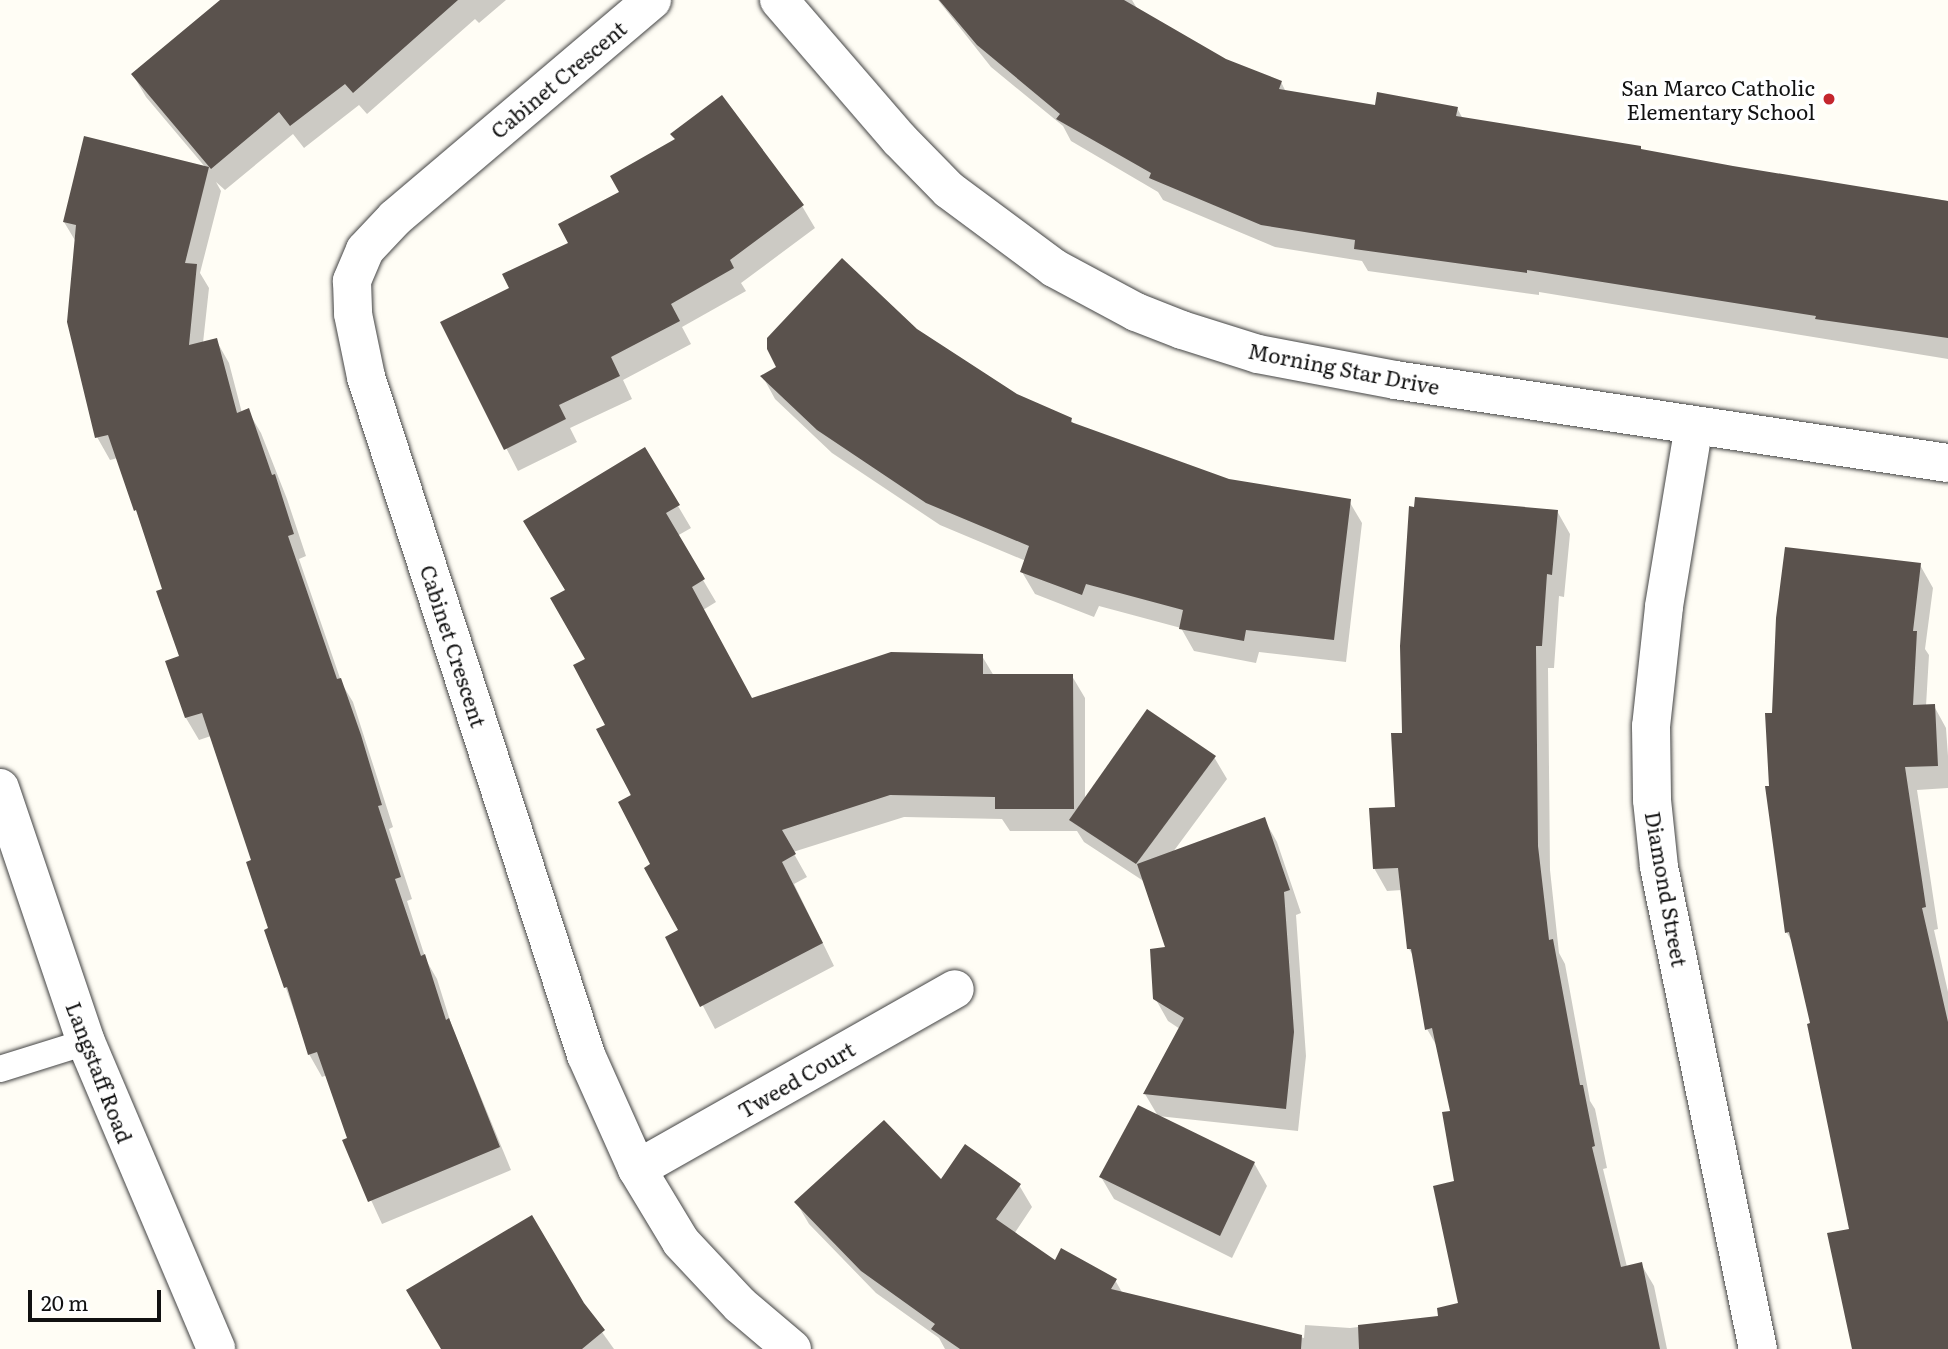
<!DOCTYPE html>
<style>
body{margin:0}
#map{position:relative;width:1948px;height:1349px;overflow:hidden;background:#fffdf5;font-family:Literata,serif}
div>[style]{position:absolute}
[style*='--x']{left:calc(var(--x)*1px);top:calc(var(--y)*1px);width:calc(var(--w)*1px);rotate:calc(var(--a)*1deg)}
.shadow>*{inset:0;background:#0003}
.building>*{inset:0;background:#5a524d}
.roads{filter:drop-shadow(0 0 2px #444) drop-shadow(0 0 2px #444)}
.service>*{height:26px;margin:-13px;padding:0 13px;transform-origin:13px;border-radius:13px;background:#fff}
.minor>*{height:38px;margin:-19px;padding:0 19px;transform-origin:19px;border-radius:19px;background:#fff}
.tertiary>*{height:38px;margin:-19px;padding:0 19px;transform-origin:19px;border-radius:19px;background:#fff}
.dots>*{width:19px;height:19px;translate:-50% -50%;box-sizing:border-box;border:4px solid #fff;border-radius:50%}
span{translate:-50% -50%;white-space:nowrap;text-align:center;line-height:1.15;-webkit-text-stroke:7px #fff;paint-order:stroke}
.street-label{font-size:21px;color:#111}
.poi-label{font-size:21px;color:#111}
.right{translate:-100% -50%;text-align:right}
.scale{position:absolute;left:28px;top:1290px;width:133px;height:32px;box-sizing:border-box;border:4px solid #111;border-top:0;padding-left:9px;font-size:21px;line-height:24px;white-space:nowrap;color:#111;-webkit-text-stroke:5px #fff;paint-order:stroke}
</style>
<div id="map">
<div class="shadow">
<div style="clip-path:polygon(222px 0,506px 0,479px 23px,475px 19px,367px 114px,359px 105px,304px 148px,293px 134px,225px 190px,216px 182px,221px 191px,200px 273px,209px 288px,203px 343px,216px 340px,229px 363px,242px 413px,248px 411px,261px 433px,287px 499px,306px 556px,299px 559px,342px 684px,353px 702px,393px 827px,389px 829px,412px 899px,407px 901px,426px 960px,437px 979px,452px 1027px,511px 1170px,382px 1224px,344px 1141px,349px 1139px,327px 1075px,322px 1077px,309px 1054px,266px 931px,270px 930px,253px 861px,211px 736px,199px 740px,186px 718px,167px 662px,182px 658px,164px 590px,118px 458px,110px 460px,97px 437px,76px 242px,64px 222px,206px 168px,146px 97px,133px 75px)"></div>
<div style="clip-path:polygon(938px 0,1132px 0,1138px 10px,1225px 61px,1281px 82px,1286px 92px,1376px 107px,1457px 108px,1463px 119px,1733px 168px,1948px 201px,1948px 359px,1539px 292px,1539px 295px,1368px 271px,1362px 261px,1275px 247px,1163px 200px,1158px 192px,1071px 141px,1063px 126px,991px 67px)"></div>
<div style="clip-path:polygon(802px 206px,815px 228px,741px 283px,746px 291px,682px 327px,691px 344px,623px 380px,632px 399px,570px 428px,577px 442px,518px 471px,442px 323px)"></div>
<div style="clip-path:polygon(916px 330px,1016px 396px,1071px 420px,1074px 425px,1228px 480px,1349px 501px,1362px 523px,1346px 662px,1259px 652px,1256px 663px,1194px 651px,1181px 628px,1099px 606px,1094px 617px,1035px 594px,1022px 572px,1026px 561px,940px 525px,832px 453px,775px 399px,763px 377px)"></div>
<div style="clip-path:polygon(678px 506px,691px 528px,677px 536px,716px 602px,703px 610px,752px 699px,982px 656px,994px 676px,1072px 676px,1085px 698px,1085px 799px,1214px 757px,1227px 779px,1173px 852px,1264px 819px,1277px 842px,1301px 913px,1296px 915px,1306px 1056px,1298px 1131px,1158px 1116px,1145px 1094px,1180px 1029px,1168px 1021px,1155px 998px,1167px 949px,1145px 882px,1084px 842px,1077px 831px,1010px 831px,1002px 819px,904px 817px,793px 852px,807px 877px,794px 884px,834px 966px,715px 1029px,667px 937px,680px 931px,652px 865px,567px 591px,538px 544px)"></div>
<div style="clip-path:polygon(1557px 511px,1570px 534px,1564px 597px,1559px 596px,1554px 668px,1548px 668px,1550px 870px,1559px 953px,1565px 964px,1590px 1101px,1595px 1109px,1607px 1168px,1603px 1169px,1627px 1267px,1641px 1264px,1654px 1286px,1667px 1349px,945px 1349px,939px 1338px,876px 1293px,809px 1224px,796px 1202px,941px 1181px,1019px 1185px,1032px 1207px,1014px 1234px,1055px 1263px,1115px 1280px,1123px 1294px,1304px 1338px,1305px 1325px,1350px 1328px,1440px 1317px,1461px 1304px,1452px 1112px,1439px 1050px,1427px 1029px,1414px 957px,1409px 949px,1402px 890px,1387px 891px,1374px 868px,1397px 809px,1404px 734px)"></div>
<div style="clip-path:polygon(1920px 565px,1933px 588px,1925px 649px,1929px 655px,1926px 706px,1934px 706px,1946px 728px,1948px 756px,1948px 788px,1917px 790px,1938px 929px,1934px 930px,1948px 992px,1948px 1349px,1853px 1349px,1851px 1230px,1812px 1025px,1794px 945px,1787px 933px,1767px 788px,1771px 787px,1773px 715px)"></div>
<div style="clip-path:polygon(1254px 1163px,1267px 1186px,1232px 1258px,1114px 1199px,1101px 1177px)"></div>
<div style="clip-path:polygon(582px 1304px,614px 1349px,442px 1349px)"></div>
</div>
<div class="building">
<div style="clip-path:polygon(220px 0,458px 0,353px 93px,345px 84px,290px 126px,279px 112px,211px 169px,131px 74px)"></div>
<div style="clip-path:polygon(939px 0,1124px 0,1226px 59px,1282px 81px,1279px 89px,1375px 105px,1377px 92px,1458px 107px,1456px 116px,1641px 146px,1641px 149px,1733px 166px,1948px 201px,1948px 338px,1815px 319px,1816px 316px,1527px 270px,1527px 273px,1354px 249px,1355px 240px,1261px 225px,1149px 178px,1151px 173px,1056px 119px,1060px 114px,977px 45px)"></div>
<div style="clip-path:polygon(722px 95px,804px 205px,730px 260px,734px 268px,671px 304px,680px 321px,611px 357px,620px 376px,559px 405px,566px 419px,504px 450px,440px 322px,509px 288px,502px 274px,568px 243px,558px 224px,619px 192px,610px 176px,675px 139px,670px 134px)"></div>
<div style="clip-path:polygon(84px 136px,209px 167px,185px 263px,197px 264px,189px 345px,217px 338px,237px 413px,249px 408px,272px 475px,275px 474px,294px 534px,288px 536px,337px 679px,341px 678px,361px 735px,382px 805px,378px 806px,401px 877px,395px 879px,421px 956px,425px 954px,446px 1020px,449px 1018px,500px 1147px,368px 1202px,342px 1140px,347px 1138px,317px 1052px,308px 1055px,287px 987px,284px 988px,264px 930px,268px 928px,246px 862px,251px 860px,202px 713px,185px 718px,165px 661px,179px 656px,156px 591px,162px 589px,136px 510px,134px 511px,108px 435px,95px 438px,67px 322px,76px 225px,63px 222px)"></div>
<div style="clip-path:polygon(842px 258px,917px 329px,1017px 394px,1072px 418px,1071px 422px,1229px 479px,1351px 499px,1334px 640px,1246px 630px,1244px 641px,1179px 629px,1183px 610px,1086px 584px,1082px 595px,1020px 572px,1029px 546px,926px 503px,817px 430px,760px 376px,776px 367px,767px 349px,767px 338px)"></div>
<div style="clip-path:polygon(645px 447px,680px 505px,666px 513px,705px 579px,692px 587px,752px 698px,891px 652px,983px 654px,983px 674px,1073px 674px,1074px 809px,995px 809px,995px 797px,890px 795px,782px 830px,796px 854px,782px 862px,823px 943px,700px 1007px,665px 937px,678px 930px,644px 868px,650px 864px,618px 802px,631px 795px,596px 729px,605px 725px,573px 665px,585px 659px,550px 598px,565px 590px,523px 521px)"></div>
<div style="clip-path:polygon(1415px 497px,1558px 510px,1552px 575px,1547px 574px,1542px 646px,1536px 646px,1538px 846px,1549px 940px,1553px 939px,1580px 1085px,1583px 1085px,1595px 1146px,1592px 1147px,1621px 1267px,1642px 1262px,1660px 1349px,1359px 1349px,1358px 1325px,1438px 1316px,1437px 1308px,1458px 1303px,1433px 1186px,1454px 1181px,1442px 1112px,1450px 1111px,1432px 1028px,1425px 1030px,1411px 949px,1407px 949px,1398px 868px,1373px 869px,1369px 808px,1395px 807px,1391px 733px,1402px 733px,1400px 646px,1409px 506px,1414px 507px)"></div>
<div style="clip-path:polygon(1785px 547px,1921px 563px,1913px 631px,1917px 631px,1913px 705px,1935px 704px,1938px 766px,1905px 767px,1926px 907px,1922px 908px,1948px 1022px,1948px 1349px,1852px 1349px,1827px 1233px,1849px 1229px,1807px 1024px,1810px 1023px,1789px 932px,1785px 933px,1765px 786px,1769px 786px,1765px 713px,1772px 713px,1776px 618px)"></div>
<div style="clip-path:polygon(1147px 709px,1216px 756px,1136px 864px,1069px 820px)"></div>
<div style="clip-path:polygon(1265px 817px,1290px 890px,1284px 892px,1294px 1032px,1286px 1109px,1143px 1094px,1184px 1018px,1153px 999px,1150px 949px,1165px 947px,1137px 864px)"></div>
<div style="clip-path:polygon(1138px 1105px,1255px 1162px,1220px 1236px,1099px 1177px)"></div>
<div style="clip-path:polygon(884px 1120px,941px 1179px,965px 1144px,1021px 1184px,996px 1219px,1055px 1260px,1061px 1248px,1117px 1279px,1111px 1289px,1302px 1335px,1301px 1349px,960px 1349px,931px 1329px,935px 1324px,861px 1271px,794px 1202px)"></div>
<div style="clip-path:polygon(532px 1215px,584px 1303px,605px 1330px,582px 1349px,441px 1349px,406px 1290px)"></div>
</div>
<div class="roads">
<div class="service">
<div style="--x:0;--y:1069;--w:90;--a:-17.4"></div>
</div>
<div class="minor">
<div style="--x:652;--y:0;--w:337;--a:139.7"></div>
<div style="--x:395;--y:218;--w:44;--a:133.2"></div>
<div style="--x:365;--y:250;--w:34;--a:113"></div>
<div style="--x:352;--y:281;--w:33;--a:88"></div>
<div style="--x:353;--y:314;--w:64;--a:78.3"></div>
<div style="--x:366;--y:377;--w:713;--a:72.02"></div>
<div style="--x:586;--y:1055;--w:125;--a:65.9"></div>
<div style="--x:637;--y:1169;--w:85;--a:58.9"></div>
<div style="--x:681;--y:1242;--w:86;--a:46.9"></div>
<div style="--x:740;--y:1305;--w:68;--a:40.2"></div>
<div style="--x:779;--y:0;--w:184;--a:49.2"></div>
<div style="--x:899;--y:139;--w:71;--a:45.6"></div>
<div style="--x:949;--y:190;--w:131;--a:36.6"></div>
<div style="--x:1054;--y:268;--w:93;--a:28.2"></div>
<div style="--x:1136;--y:312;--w:49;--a:21.4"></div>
<div style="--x:1182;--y:330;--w:80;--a:17.5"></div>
<div style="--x:1258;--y:354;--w:139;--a:10.7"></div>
<div style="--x:1395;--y:380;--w:559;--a:8.54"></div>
<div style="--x:1694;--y:425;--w:184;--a:99.4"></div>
<div style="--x:1664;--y:607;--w:120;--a:96.2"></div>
<div style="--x:1651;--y:726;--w:74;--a:89.2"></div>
<div style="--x:1652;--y:800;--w:67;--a:84"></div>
<div style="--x:1659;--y:867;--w:492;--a:78.4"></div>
<div style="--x:637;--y:1169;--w:365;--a:-29.5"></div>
</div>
<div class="tertiary">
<div style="--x:0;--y:788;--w:268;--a:71.3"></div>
<div style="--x:86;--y:1042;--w:333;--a:67"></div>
</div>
</div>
<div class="dots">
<div style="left:1829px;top:99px;background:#c4262e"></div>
</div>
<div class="street-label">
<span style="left:558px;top:79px;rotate:-40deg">Cabinet Crescent</span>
<span style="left:1344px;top:368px;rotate:11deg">Morning Star Drive</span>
<span style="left:454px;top:646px;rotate:72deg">Cabinet Crescent</span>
<span style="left:1667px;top:889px;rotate:80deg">Diamond Street</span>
<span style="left:100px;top:1072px;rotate:69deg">Langstaff Road</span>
<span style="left:796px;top:1079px;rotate:-30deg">Tweed Court</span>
</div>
<div class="poi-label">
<span class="right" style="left:1815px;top:99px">San Marco Catholic<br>Elementary School</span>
</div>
<div class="scale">20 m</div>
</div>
